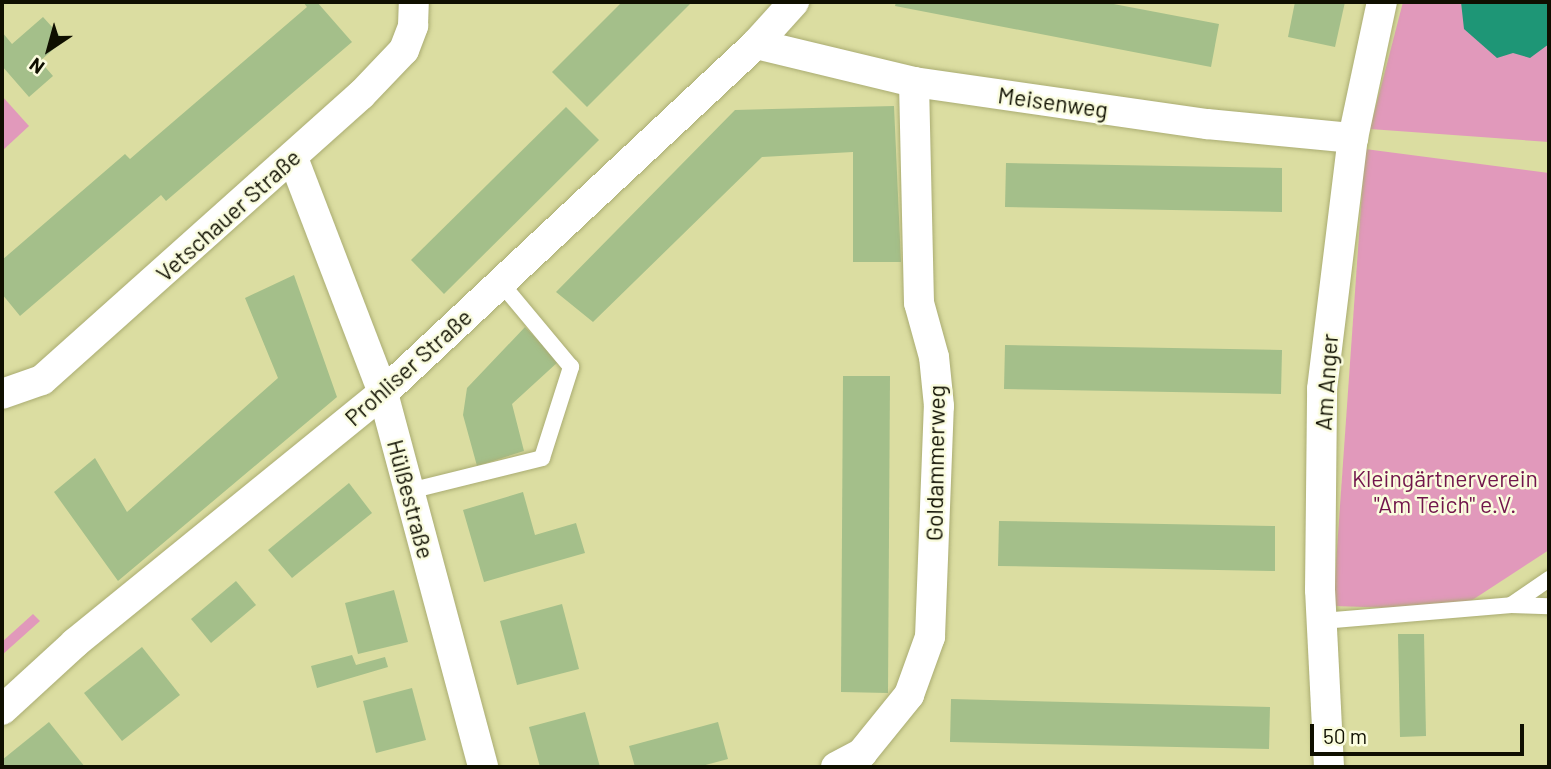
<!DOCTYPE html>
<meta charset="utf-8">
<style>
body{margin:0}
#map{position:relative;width:1551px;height:769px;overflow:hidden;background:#dbdda1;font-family:Barlow,sans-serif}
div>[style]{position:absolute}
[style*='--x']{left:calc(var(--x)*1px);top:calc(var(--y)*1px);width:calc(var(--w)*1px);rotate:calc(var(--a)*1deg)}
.green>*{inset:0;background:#e199bb}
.water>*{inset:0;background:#1e9676}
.building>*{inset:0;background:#a4bf8a}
.roads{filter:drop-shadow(0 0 2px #aaac72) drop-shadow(0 0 2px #aaac72)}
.service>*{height:16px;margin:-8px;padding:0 8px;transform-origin:8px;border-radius:8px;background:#fff}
.minor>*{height:30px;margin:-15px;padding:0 15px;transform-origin:15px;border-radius:15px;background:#fff}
span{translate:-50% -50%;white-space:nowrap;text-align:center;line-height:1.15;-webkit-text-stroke:5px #fafcde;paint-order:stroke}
.street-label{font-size:23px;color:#0f0f00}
.park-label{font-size:23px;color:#71154b}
.frame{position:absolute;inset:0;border:4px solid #0f0f00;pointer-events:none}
.north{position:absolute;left:14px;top:14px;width:70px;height:70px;-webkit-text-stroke:5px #fafcde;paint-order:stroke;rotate:216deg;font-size:19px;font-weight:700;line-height:28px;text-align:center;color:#0f0f00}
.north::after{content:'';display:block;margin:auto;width:24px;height:32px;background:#0f0f00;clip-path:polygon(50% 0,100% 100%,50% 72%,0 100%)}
.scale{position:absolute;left:1310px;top:724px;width:214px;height:32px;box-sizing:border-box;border:4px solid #0f0f00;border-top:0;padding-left:9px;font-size:21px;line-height:24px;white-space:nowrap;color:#0f0f00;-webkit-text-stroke:5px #fafcde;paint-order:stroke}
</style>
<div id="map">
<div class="green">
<div style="clip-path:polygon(1403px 2px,1549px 2px,1549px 142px,1370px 129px)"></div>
<div style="clip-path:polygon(2px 96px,29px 126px,2px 151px)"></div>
<div style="clip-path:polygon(1365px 149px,1549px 173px,1549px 550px,1457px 610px,1333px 606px)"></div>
<div style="clip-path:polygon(33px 614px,40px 621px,2px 655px,2px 642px)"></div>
</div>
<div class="water">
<div style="clip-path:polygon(1461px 2px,1549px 2px,1549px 44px,1530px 58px,1513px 53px,1497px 58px,1464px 29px)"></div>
</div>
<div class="building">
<div style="clip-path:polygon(303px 2px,317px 2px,352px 42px,166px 201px,161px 195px,20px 316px,2px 294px,2px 260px,125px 154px,130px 159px,152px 140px,307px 7px)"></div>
<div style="clip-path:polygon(622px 2px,692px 2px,587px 107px,552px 72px)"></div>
<div style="clip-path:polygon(896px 2px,1103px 2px,1219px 24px,1211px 67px,895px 6px)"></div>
<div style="clip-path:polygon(1295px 2px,1345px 2px,1335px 47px,1288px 37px)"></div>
<div style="clip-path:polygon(43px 17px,64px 40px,40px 61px,53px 76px,29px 97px,2px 66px,2px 32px,12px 44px)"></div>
<div style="clip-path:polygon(894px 106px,901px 262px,853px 262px,853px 152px,762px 157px,593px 322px,556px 292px,735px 110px)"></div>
<div style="clip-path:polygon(566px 107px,599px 140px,444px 294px,411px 260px)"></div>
<div style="clip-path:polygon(1006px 163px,1282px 168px,1282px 212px,1005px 207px)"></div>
<div style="clip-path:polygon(294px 275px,337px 397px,118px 581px,54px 492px,95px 458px,127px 512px,278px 378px,245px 298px)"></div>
<div style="clip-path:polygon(525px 327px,559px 361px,512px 404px,524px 451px,477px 466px,463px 415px,467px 388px)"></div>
<div style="clip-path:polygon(1005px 345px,1282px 350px,1281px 394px,1004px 389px)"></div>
<div style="clip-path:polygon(843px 376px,890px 376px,888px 693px,841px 692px)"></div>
<div style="clip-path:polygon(349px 483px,372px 513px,292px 578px,268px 550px)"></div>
<div style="clip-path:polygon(523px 492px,535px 535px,576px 523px,585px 553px,484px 582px,463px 510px)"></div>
<div style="clip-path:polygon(999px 521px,1275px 526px,1275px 571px,998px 566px)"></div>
<div style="clip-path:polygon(236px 581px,256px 605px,211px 643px,191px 619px)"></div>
<div style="clip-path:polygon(394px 590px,408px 642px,358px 654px,345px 603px)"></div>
<div style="clip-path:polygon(562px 604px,579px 669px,517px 685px,500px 621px)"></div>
<div style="clip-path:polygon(1398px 634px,1424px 634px,1426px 736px,1400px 737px)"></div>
<div style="clip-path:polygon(142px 647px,180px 695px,122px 741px,84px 693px)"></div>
<div style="clip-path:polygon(352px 655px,356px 665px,385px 657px,388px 667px,317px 688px,311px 666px)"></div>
<div style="clip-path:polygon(412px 688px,426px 740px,376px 753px,363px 701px)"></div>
<div style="clip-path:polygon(951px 699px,1270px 707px,1269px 749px,950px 742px)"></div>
<div style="clip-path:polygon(585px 712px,600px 767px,540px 767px,529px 727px)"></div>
<div style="clip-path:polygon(49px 722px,85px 767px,2px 767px,2px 760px)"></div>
<div style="clip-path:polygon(718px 722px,728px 759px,698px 767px,635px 767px,629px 746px)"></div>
</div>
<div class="roads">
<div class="service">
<div style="--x:409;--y:491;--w:137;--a:-13.9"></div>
<div style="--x:542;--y:458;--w:96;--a:-72.3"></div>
<div style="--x:571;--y:367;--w:109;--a:-129.8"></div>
<div style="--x:1511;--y:605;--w:38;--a:2"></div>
<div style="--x:1322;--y:621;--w:190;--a:-4.8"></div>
<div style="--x:1511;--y:605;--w:46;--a:-34.4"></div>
</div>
<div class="minor">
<div style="--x:756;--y:44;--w:163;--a:13.5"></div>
<div style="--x:914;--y:82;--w:296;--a:8.2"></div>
<div style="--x:1207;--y:124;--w:147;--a:5.5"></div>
<div style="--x:293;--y:158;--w:252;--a:69"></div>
<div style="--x:383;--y:393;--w:387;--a:75"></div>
<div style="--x:2;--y:394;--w:42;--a:-19.3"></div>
<div style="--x:42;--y:380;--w:428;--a:-41.8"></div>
<div style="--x:361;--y:95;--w:62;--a:-46.3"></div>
<div style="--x:404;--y:50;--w:26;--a:-69"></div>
<div style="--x:413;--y:26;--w:24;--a:-88"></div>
<div style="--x:2;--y:710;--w:99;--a:-42.5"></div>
<div style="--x:75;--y:643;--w:397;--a:-39.1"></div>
<div style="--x:383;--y:393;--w:511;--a:-43.1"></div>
<div style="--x:756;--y:44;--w:57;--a:-47.9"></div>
<div style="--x:836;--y:767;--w:30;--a:-28"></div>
<div style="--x:862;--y:753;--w:75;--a:-51"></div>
<div style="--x:909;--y:695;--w:62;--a:-70.1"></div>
<div style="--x:930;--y:637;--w:231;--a:-87.8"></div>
<div style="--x:939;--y:406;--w:49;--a:-95.8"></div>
<div style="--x:934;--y:357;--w:56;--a:-105.5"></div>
<div style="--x:919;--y:303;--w:221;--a:-91.3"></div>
<div style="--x:1329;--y:767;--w:177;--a:-92.9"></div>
<div style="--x:1320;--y:590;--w:201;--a:-89.4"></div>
<div style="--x:1322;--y:389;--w:253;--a:-83"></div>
<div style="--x:1353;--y:138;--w:139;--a:-78"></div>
</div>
</div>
<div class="street-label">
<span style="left:1053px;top:102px;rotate:8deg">Meisenweg</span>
<span style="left:228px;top:215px;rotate:-42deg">Vetschauer Straße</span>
<span style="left:408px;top:367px;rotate:-42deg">Prohliser Straße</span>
<span style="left:1326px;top:382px;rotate:-86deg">Am Anger</span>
<span style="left:935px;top:463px;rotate:-89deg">Goldammerweg</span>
<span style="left:411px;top:499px;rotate:75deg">Hülßestraße</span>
</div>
<div class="park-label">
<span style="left:1445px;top:491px">Kleingärtnerverein<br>"Am Teich" e.V.</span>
</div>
<div class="frame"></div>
<div class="north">N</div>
<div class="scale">50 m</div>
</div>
